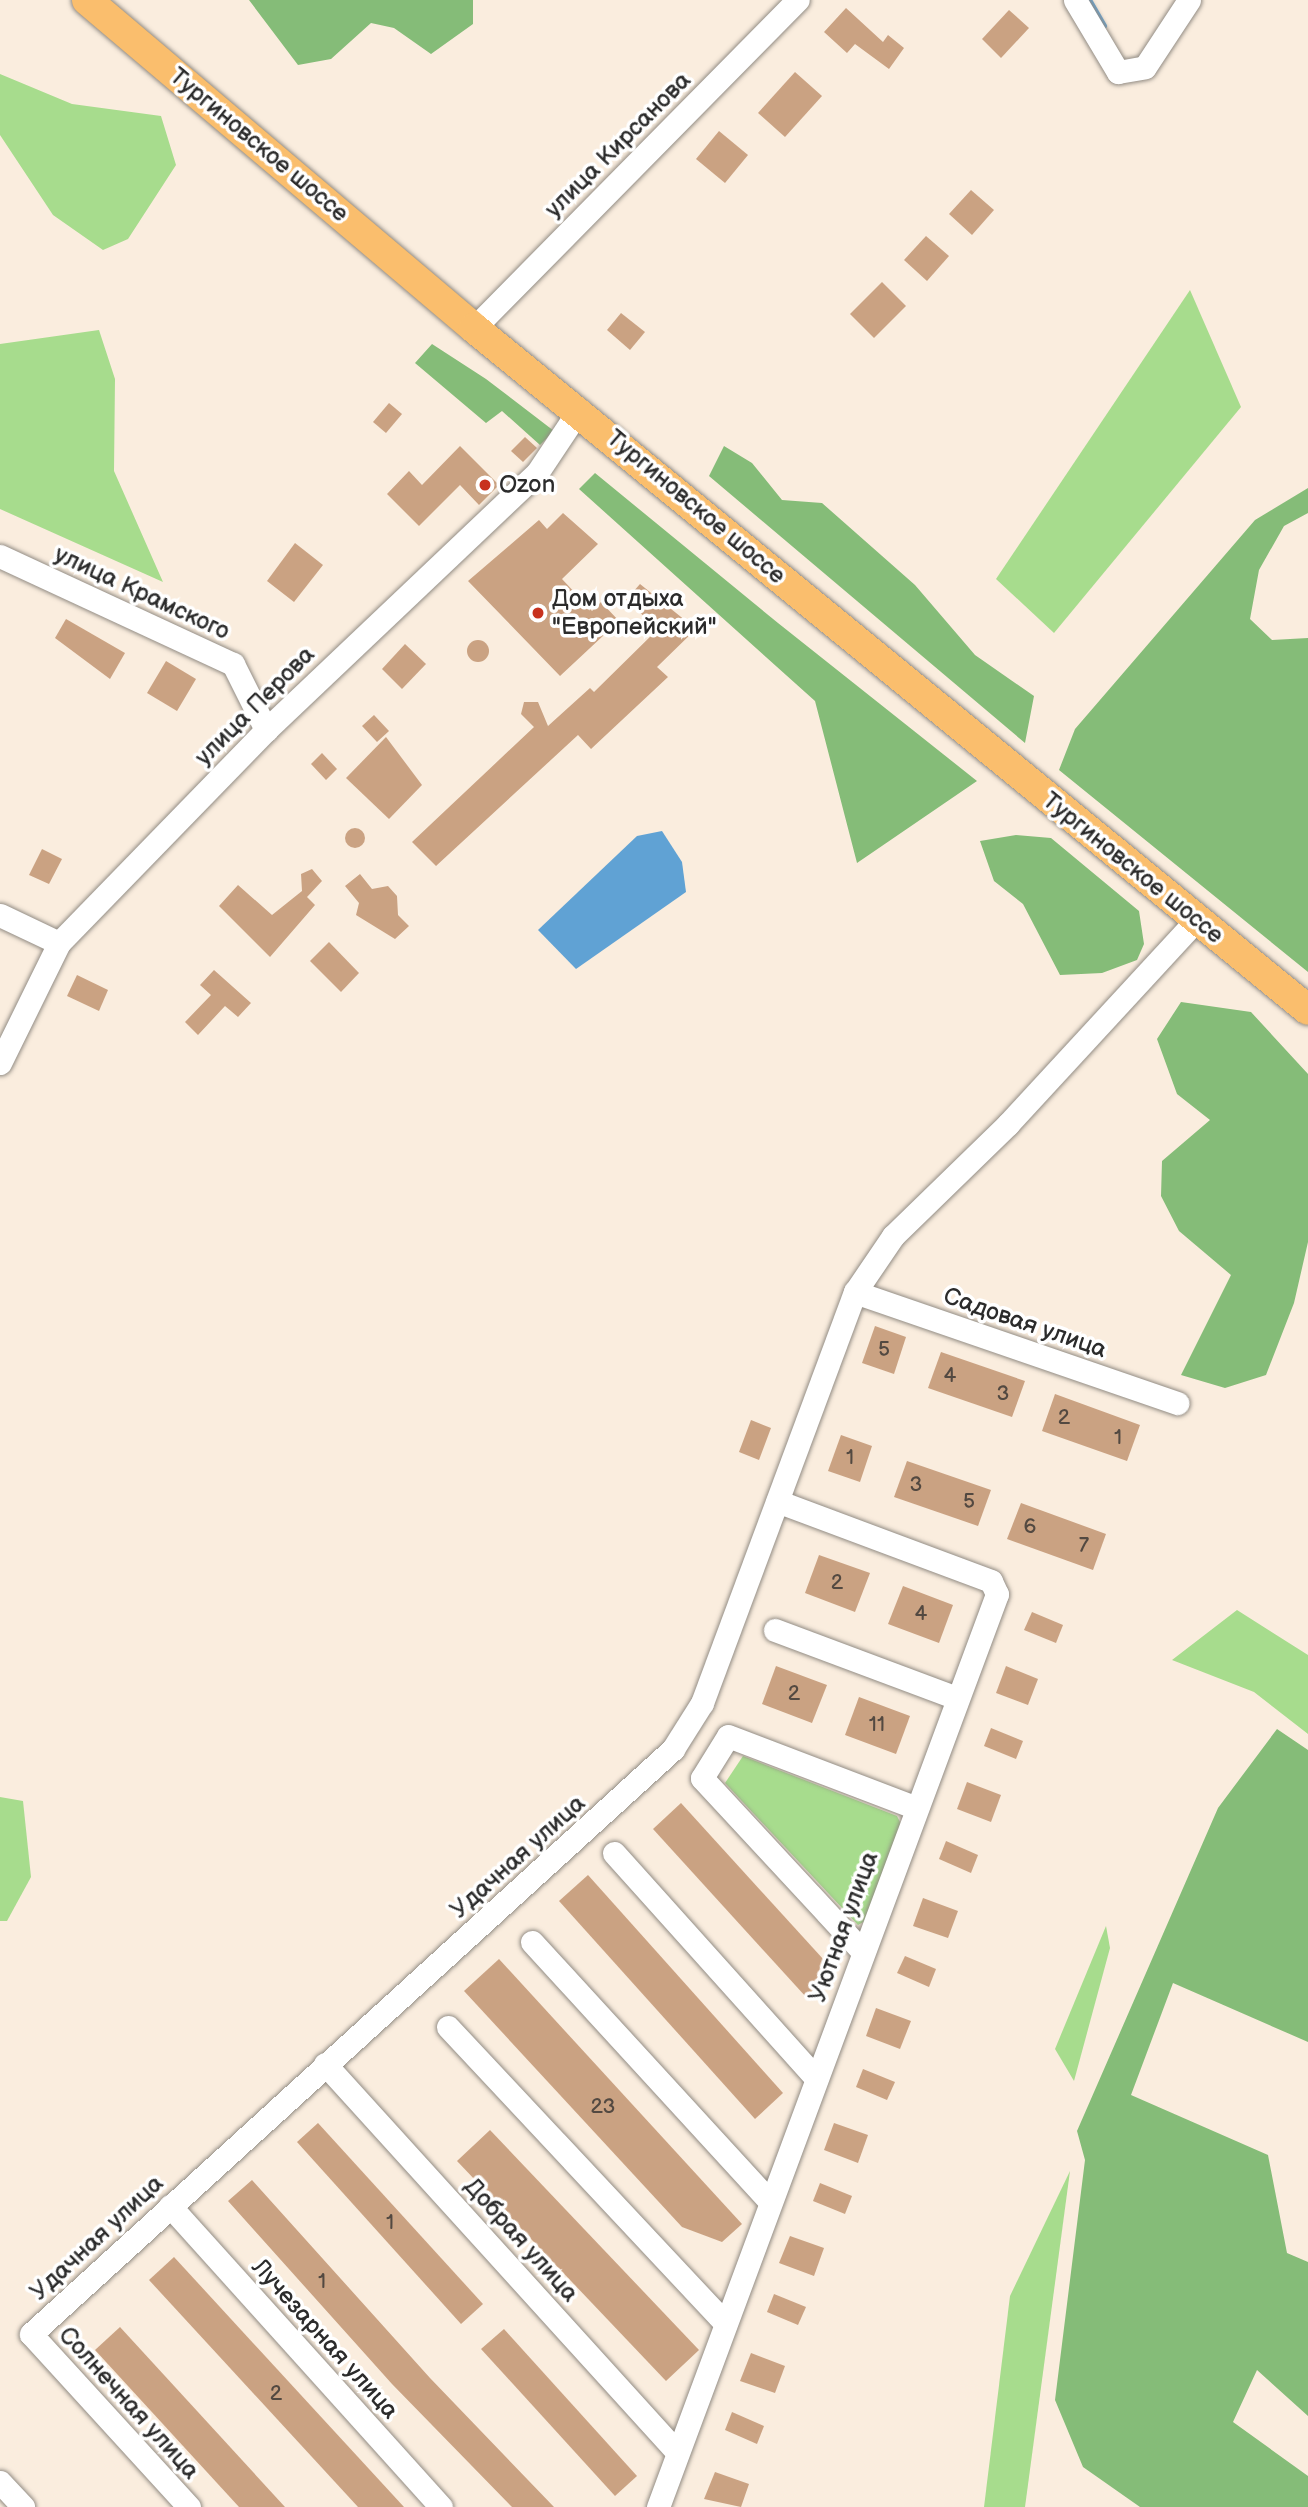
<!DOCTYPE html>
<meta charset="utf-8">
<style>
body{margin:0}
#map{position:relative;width:1308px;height:2507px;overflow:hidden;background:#faedde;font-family:"Balsamiq Sans",sans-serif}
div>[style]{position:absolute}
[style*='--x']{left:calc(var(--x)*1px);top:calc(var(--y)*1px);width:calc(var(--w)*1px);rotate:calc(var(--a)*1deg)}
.green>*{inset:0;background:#a7dc8d}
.forest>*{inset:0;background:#85bc78}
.water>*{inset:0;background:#60a2d4}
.stream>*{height:6px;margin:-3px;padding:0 3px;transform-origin:3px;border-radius:3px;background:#60a2d4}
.building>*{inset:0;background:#caa282}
.round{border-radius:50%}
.roads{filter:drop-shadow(0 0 2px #928c84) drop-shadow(0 0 2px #928c84)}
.minor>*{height:23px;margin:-11.5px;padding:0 11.5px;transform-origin:11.5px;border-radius:11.5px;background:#fff}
.major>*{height:30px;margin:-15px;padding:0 15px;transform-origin:15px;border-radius:15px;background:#fabe6d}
.dots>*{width:19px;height:19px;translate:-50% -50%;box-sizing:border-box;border:4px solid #fff;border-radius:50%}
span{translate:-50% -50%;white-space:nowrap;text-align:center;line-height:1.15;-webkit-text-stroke:7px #fff;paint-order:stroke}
.number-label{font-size:21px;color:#534941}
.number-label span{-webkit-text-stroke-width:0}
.street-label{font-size:24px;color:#2b2b2b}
.poi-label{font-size:24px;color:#2b2b2b}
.left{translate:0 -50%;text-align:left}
</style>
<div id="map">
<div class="green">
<div style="clip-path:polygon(0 74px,72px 104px,161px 116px,176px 165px,128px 239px,103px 250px,53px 215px,0 135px)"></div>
<div style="clip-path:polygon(1190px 290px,1241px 407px,1054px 633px,996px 579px)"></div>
<div style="clip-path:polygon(99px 330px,115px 379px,114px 471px,163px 582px,0 509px,0 344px)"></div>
<div style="clip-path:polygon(1237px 1610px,1308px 1655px,1308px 1734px,1254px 1692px,1172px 1660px)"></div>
<div style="clip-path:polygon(743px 1756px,897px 1816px,904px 1830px,867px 1920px,858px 1925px,725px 1783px)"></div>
<div style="clip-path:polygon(0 1797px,23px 1801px,31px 1877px,7px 1921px,0 1921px)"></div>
<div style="clip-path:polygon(1106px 1926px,1110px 1948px,1074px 2081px,1055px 2049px)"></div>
<div style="clip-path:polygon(1070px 2171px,1025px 2507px,984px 2507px,1010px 2296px)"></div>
</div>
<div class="forest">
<div style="clip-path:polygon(249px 0,473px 0,473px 24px,431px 54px,394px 28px,371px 23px,331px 59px,298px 65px)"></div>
<div style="clip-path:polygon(432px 344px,486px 379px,554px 431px,540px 445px,502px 411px,486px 423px,415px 363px)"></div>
<div style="clip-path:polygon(724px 446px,752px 463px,782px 500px,822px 503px,915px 585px,975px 655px,1034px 696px,1025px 743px,709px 476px)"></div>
<div style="clip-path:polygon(595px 473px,778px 623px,977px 781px,857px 863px,815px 701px,579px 489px)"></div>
<div style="clip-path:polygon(1308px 488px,1308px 513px,1284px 526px,1259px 570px,1250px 619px,1272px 640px,1308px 638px,1308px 972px,1059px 770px,1075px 729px,1255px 520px)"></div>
<div style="clip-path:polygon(1016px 835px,1051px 838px,1139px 911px,1144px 944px,1137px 960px,1102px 973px,1060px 975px,1023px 904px,994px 881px,980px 841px)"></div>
<div style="clip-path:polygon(1181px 1002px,1251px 1012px,1308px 1074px,1308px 1242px,1294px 1303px,1266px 1375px,1225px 1388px,1181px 1375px,1231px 1275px,1179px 1231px,1161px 1196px,1162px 1161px,1210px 1120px,1177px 1094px,1157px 1039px)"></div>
<div style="clip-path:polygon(1277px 1729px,1308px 1750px,1308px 2042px,1173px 1983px,1131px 2095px,1268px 2155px,1287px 2253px,1308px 2262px,1308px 2416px,1257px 2370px,1233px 2422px,1308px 2476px,1308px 2507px,1140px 2507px,1083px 2467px,1055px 2400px,1085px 2160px,1077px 2131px,1218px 1808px)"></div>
</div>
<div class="water">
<div style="clip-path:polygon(662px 831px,682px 862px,686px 892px,576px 969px,538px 930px,637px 836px)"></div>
</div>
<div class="stream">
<div style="--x:1089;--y:0;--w:30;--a:60"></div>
</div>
<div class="building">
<div style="clip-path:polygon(846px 8px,883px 42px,888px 35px,904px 48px,889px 69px,855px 44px,847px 53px,824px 32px)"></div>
<div style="clip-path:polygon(1009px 10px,1029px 28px,1001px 58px,982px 39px)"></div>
<div style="clip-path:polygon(795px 72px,822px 96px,785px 137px,758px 113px)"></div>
<div style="clip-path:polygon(719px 131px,748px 155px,725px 183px,696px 159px)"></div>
<div style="clip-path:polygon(971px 190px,994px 210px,972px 235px,949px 214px)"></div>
<div style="clip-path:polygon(926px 236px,949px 256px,927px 281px,904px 260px)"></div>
<div style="clip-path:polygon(882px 282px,906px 306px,874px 338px,850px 314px)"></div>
<div style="clip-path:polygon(621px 313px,645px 332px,630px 350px,607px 330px)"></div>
<div style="clip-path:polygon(389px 403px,402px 414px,386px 433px,373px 422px)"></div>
<div style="clip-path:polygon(525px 437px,537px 448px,523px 462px,511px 451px)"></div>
<div style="clip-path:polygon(460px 446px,499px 485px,479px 505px,460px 485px,419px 526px,387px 494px,409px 471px,422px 485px)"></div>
<div style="clip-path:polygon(563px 513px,598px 544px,562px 579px,592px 611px,601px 602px,619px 621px,560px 676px,468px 581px,539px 520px,547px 529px)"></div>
<div style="clip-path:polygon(295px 543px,323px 565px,294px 602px,267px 581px)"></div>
<div style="clip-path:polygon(640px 584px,696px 629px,657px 667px,668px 677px,591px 749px,578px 735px,436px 866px,412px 842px,534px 727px,521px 714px,524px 702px,538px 702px,548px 726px,590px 688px,594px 692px,658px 629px,626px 600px)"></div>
<div style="clip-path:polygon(66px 619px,125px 653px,110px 679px,55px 638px)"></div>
<div class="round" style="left:467px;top:640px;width:22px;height:22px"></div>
<div style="clip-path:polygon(405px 644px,426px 664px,402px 689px,382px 669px)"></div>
<div style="clip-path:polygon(166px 661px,196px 679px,177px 711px,147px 693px)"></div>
<div style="clip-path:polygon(374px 715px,389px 731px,377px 742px,362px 726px)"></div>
<div style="clip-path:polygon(386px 737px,422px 785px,389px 819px,346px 778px)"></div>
<div style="clip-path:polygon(322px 753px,337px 769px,326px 780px,311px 764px)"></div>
<div class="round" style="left:345px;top:828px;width:20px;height:20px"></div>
<div style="clip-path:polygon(42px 849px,62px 859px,49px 884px,29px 875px)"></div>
<div style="clip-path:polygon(312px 869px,322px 881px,307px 897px,315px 905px,270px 957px,219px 906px,238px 885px,272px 915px,302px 891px,301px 874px)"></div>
<div style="clip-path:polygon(360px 874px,372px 889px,388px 886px,397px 896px,398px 915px,409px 926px,395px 939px,356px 915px,359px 903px,345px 886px)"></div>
<div style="clip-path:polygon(329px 942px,359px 973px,341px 992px,310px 961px)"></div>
<div style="clip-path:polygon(214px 970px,251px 1003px,238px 1017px,225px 1006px,198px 1035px,185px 1022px,211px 995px,200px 985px)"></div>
<div style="clip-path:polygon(77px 975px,108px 990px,99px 1011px,67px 996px)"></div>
<div style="clip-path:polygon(875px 1326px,906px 1337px,894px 1374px,862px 1363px)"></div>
<div style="clip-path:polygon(941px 1352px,1025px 1381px,1012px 1417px,928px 1388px)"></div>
<div style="clip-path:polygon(1055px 1394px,1140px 1425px,1127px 1461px,1042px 1431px)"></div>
<div style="clip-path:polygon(751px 1420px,771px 1428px,759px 1460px,739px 1452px)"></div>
<div style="clip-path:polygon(841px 1435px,872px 1446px,860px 1482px,828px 1471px)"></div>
<div style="clip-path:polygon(907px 1461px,991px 1490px,978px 1526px,894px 1497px)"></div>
<div style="clip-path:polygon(1021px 1503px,1106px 1534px,1093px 1570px,1007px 1539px)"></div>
<div style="clip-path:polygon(819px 1555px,870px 1573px,855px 1612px,805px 1593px)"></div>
<div style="clip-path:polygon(903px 1586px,953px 1605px,939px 1643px,888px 1624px)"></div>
<div style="clip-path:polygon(1032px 1612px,1063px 1625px,1056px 1643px,1024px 1630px)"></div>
<div style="clip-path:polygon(776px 1666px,827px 1685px,812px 1723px,762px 1704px)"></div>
<div style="clip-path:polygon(1006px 1666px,1038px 1679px,1028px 1705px,996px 1693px)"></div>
<div style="clip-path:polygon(859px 1697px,910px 1716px,896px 1754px,845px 1735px)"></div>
<div style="clip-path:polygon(991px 1728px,1023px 1741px,1016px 1759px,984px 1746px)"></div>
<div style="clip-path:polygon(967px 1782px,1001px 1795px,991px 1822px,957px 1809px)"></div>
<div style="clip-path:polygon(681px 1803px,834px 1971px,806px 1997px,653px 1829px)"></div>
<div style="clip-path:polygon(946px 1841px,978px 1855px,971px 1873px,939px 1859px)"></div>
<div style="clip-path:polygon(588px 1875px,783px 2093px,755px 2119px,559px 1901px)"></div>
<div style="clip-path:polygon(923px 1898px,958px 1911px,948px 1938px,913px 1926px)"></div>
<div style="clip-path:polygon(905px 1956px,936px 1969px,929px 1987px,897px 1973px)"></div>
<div style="clip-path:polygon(499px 1959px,742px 2224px,722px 2242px,682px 2227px,464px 1991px)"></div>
<div style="clip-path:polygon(876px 2008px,911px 2021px,900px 2049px,866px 2036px)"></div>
<div style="clip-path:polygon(863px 2069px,895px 2082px,887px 2100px,856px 2087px)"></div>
<div style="clip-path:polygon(318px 2123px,483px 2304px,461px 2324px,297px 2142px)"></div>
<div style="clip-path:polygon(834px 2123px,868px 2135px,858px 2163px,824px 2150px)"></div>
<div style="clip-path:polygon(490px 2130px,699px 2350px,666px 2381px,457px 2161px)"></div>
<div style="clip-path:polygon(252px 2180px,430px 2378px,554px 2507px,512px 2507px,392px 2384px,228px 2201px)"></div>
<div style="clip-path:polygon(820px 2183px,852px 2196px,845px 2214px,813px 2201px)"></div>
<div style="clip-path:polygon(790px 2236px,824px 2248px,814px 2276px,779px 2263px)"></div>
<div style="clip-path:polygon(174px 2257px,404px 2507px,358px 2507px,149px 2280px)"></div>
<div style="clip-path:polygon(774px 2294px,806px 2307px,798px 2325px,767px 2312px)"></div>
<div style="clip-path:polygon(120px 2327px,285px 2507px,239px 2507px,95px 2350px)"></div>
<div style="clip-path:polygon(504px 2329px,637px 2476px,615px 2496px,481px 2349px)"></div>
<div style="clip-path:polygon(751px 2353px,785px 2366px,775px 2393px,740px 2381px)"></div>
<div style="clip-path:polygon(732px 2412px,764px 2426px,757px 2444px,725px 2430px)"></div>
<div style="clip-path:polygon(715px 2472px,749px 2484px,741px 2507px,704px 2499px)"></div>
</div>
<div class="roads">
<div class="minor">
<div style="--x:1075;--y:0;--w:84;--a:59.2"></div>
<div style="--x:1118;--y:72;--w:27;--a:-10"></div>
<div style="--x:1145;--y:67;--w:80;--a:-56.7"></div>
<div style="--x:474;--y:328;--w:461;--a:-45.4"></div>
<div style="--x:0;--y:556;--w:257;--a:24.9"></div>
<div style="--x:233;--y:664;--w:74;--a:63.4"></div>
<div style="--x:0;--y:915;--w:65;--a:25.4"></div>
<div style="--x:0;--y:1063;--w:134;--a:-63.8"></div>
<div style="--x:59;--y:943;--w:297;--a:-45.8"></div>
<div style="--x:266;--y:730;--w:373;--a:-43.5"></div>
<div style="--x:537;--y:473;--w:76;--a:-56.3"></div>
<div style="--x:855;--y:1292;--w:341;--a:19"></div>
<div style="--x:775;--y:1630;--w:194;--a:20.5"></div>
<div style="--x:614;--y:1853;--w:302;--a:48.1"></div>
<div style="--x:532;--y:1942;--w:352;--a:47.5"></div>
<div style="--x:863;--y:1952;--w:237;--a:-132.8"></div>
<div style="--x:702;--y:1778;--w:49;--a:-58.2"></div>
<div style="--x:728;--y:1736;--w:202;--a:20.9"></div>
<div style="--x:448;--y:2027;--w:405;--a:46.9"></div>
<div style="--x:325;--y:2064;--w:524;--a:47.79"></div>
<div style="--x:170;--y:2206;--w:405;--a:48"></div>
<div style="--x:0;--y:2482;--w:34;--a:47"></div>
<div style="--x:189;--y:2507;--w:234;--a:-132.4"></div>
<div style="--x:31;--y:2334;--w:869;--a:-42.34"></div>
<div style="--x:673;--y:1749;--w:54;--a:-57.8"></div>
<div style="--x:702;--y:1703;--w:439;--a:-69.6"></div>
<div style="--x:855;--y:1292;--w:68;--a:-55.8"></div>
<div style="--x:893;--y:1236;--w:161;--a:-44.2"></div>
<div style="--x:1008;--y:1124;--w:279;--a:-47.3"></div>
<div style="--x:658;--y:2507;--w:974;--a:-69.63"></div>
<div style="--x:997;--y:1594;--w:14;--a:-115"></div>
<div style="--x:991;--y:1581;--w:228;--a:-159.5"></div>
</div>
<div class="major">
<div style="--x:87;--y:0;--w:507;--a:40.28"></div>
<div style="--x:474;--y:328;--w:1077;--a:39.27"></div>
</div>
</div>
<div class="dots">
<div style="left:485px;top:485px;background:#c8321e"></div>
<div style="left:538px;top:613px;background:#c8321e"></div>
</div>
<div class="number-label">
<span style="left:884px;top:1350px">5</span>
<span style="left:950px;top:1376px">4</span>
<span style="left:1003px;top:1394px">3</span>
<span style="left:1064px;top:1418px">2</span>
<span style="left:1118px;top:1438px">1</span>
<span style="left:850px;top:1458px">1</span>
<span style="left:916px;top:1485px">3</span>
<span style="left:969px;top:1502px">5</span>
<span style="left:1030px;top:1527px">6</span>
<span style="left:1084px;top:1546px">7</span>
<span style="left:837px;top:1583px">2</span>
<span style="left:921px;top:1614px">4</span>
<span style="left:794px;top:1694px">2</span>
<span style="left:877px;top:1725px">11</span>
<span style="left:603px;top:2107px">23</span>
<span style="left:390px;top:2223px">1</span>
<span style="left:322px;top:2282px">1</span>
<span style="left:276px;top:2394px">2</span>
</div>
<div class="street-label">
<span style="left:259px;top:145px;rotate:40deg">Тургиновское шоссе</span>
<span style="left:618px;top:145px;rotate:-45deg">улица Кирсанова</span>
<span style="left:696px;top:507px;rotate:40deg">Тургиновское шоссе</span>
<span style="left:142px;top:593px;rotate:25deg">улица Крамского</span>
<span style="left:255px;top:706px;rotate:-45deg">улица Перова</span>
<span style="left:1133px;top:868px;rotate:39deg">Тургиновское шоссе</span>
<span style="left:1025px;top:1323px;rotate:19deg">Садовая улица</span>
<span style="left:518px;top:1857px;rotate:-42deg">Удачная улица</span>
<span style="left:844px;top:1927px;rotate:-70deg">Уютная улица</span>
<span style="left:97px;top:2238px;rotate:-43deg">Удачная улица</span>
<span style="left:521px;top:2240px;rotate:48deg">Добрая улица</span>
<span style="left:325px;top:2339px;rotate:48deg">Лучезарная улица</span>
<span style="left:129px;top:2403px;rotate:48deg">Солнечная улица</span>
</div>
<div class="poi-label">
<span class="left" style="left:499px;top:485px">Ozon</span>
<span class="left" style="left:552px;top:613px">Дом отдыха<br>"Европейский"</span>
</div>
</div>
